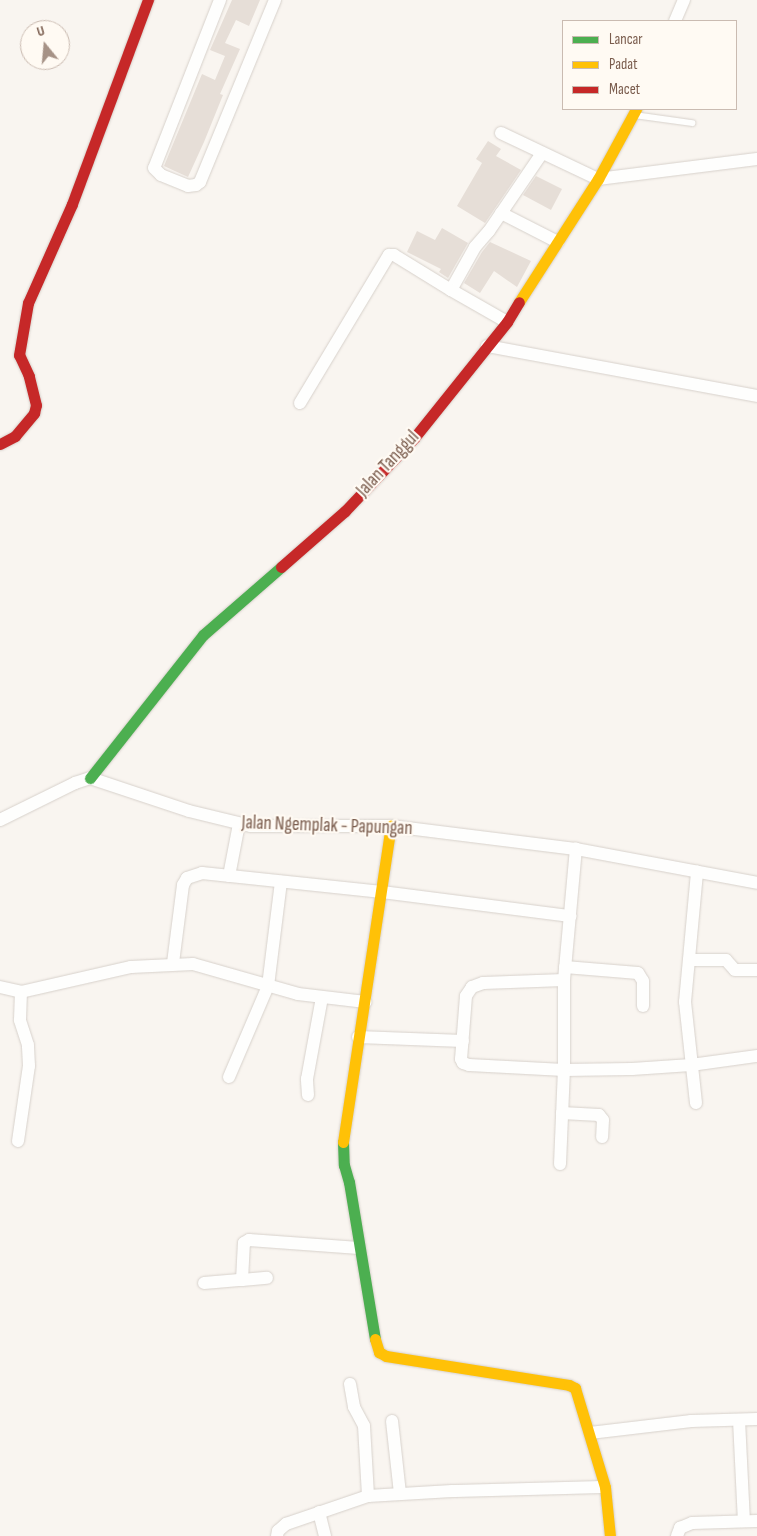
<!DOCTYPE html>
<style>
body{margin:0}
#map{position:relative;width:757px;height:1536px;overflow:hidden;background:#f9f5f0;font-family:"Sofia Sans Condensed",sans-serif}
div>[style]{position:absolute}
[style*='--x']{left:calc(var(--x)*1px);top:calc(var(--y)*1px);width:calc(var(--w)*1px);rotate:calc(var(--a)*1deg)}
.building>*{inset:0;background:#e6ded7}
.roads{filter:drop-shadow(0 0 1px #d7d1cb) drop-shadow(0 0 1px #d7d1cb)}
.lane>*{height:6px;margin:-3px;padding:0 3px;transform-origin:3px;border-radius:3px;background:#fefefd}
.street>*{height:12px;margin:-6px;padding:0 6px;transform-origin:6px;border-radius:6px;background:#fefefd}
.fast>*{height:11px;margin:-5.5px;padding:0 5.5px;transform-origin:5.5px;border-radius:5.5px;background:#4caf50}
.slow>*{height:11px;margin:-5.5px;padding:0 5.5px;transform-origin:5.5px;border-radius:5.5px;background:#ffc107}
.jam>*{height:11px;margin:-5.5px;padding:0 5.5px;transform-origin:5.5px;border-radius:5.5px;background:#c62828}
span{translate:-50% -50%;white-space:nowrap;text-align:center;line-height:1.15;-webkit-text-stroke:4.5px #fffaf3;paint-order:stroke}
.street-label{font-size:19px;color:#7a5c4d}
.legend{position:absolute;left:562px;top:20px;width:175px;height:90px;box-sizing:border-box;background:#fffaf3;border:1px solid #cabbb1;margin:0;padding:6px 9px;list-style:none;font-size:15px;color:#7a5c4d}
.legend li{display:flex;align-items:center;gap:10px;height:25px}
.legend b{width:25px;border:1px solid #cabbb1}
.north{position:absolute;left:20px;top:20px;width:50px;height:50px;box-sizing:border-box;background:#fffaf3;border:1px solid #cabbb1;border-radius:50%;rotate:343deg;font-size:14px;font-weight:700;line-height:20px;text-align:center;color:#7a5c4d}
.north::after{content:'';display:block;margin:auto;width:18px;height:22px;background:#a69286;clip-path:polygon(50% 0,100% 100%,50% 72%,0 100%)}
</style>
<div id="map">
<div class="building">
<div style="clip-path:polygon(232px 0,260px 0,249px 26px,236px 20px,225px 43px,240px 49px,220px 94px,223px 95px,204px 142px,188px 177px,164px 166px,202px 74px,215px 80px,225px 56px,210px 50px)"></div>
<div style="clip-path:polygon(488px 141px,501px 149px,496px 156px,521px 170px,485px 223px,457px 206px,482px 163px,476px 159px)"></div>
<div style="clip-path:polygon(536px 176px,562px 189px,551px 210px,523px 195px)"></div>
<div style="clip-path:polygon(442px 228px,468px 243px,448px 278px,439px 272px,441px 269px,407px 252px,417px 231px,435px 240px)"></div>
<div style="clip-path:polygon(490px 242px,531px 261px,517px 287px,494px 271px,480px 293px,464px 283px,482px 252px)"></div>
</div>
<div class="roads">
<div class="lane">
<div style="--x:634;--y:115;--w:59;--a:7.9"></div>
</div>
<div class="street">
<div style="--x:220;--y:0;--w:180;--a:111.4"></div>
<div style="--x:154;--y:168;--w:10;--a:45"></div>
<div style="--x:161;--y:175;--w:29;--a:22"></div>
<div style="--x:188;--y:186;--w:8;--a:-7"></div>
<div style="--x:196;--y:185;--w:5;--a:-37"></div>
<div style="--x:200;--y:182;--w:197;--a:-67.6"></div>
<div style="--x:675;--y:21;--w:23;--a:-67"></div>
<div style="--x:501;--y:133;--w:107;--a:25.4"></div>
<div style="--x:598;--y:179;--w:160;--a:-7.2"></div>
<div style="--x:501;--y:213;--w:64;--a:27"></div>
<div style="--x:451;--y:290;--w:49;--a:-60.8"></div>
<div style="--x:475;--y:247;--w:21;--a:-49"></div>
<div style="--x:489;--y:231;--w:94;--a:-55.8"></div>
<div style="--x:487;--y:346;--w:275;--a:10.5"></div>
<div style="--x:300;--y:403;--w:173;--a:-59"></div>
<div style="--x:389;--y:255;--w:5;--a:0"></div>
<div style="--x:394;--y:255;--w:67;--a:31.6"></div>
<div style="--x:451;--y:290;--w:64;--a:29.7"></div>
<div style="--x:0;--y:820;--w:84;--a:-26.3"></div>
<div style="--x:75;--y:783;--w:16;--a:-18"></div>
<div style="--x:90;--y:778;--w:104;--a:18.4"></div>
<div style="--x:189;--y:811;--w:64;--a:13.6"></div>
<div style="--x:251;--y:826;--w:140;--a:0"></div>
<div style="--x:391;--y:826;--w:186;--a:7.1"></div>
<div style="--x:576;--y:849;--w:184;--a:10.6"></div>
<div style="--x:229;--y:876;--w:53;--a:-79.1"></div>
<div style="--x:689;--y:960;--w:37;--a:0"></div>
<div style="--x:726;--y:960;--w:13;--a:48"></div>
<div style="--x:735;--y:970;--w:22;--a:0"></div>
<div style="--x:173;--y:963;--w:79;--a:-82.7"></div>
<div style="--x:183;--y:885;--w:8;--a:-60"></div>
<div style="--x:187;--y:878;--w:16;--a:-18"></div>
<div style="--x:202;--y:873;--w:181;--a:6"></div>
<div style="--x:382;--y:892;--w:190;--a:7.3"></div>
<div style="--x:565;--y:967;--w:73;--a:4.7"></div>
<div style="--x:638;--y:973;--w:9;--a:58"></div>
<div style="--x:643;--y:981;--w:25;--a:90"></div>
<div style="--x:564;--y:980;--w:81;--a:177.9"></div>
<div style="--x:483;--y:983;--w:12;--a:160"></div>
<div style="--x:472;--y:987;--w:11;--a:124"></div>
<div style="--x:466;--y:996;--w:63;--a:94.5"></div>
<div style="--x:461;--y:1059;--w:4;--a:63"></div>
<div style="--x:463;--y:1063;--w:6;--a:18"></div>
<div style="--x:469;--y:1065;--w:95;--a:3"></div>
<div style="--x:564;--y:1070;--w:68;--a:-0.8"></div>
<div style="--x:632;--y:1069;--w:59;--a:-3.9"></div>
<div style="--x:691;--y:1065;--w:67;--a:-7.8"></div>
<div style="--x:0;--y:987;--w:22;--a:13"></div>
<div style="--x:21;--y:992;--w:113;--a:-12.8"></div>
<div style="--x:131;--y:967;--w:62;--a:-2.8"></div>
<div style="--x:193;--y:964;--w:109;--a:15.9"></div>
<div style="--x:298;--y:994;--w:68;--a:6.7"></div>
<div style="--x:358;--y:1037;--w:105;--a:2.2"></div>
<div style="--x:229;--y:1077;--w:99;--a:-66.8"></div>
<div style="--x:268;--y:986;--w:105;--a:-82.9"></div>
<div style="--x:308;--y:1095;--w:16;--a:-94"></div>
<div style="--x:307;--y:1079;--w:83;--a:-79.6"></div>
<div style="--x:696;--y:1103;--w:102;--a:-96.2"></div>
<div style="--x:685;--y:1002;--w:131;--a:-84.7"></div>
<div style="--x:562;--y:1113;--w:37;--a:3"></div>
<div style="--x:599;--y:1115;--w:6;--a:51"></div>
<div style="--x:603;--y:1120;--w:17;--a:93"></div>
<div style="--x:18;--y:1141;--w:76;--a:-81.7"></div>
<div style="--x:29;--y:1066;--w:21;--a:-93"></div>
<div style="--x:28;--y:1045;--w:26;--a:-108"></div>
<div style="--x:20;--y:1020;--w:28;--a:-88"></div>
<div style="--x:560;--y:1164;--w:94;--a:-87.6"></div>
<div style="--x:564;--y:1070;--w:90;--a:-90"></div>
<div style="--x:564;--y:980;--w:132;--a:-84.8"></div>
<div style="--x:242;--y:1280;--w:25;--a:-5"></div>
<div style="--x:204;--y:1283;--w:38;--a:-5"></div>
<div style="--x:242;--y:1280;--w:37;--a:-87"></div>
<div style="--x:244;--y:1243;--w:6;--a:-31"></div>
<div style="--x:249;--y:1240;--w:110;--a:4.2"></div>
<div style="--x:350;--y:1384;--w:23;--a:80"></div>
<div style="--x:354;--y:1407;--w:21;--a:62"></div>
<div style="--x:364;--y:1426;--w:70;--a:86.7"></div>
<div style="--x:739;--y:1420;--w:101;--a:87.2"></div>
<div style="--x:392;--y:1421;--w:72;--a:83.7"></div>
<div style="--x:590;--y:1433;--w:102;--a:-6.8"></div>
<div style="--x:691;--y:1421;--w:66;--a:-1.7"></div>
<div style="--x:319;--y:1512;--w:25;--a:76"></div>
<div style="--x:277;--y:1536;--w:5;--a:-79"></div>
<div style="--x:278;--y:1531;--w:11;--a:-41"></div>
<div style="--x:286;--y:1524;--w:87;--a:-18.9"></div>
<div style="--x:368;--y:1496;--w:84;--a:-3.4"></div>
<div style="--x:452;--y:1491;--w:153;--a:-1.5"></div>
<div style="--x:677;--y:1536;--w:9;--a:-69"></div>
<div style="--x:680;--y:1528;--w:13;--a:-23"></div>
<div style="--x:692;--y:1523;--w:65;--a:-1.8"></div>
</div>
<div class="fast">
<div style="--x:90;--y:778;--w:182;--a:-51.7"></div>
<div style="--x:203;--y:635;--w:103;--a:-41.1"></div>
<div style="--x:343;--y:1142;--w:23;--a:88"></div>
<div style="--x:344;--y:1165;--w:18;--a:74"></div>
<div style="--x:349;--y:1182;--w:159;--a:80.6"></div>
</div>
<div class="slow">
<div style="--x:519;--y:302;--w:146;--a:-57.3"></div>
<div style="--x:598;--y:179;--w:80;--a:-61.5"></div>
<div style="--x:343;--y:1142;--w:320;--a:-81.4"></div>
<div style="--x:375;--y:1339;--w:14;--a:73"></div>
<div style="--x:379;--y:1352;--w:8;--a:30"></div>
<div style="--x:386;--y:1356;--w:185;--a:9"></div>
<div style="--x:569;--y:1385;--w:7;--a:27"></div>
<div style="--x:575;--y:1388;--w:103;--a:73.1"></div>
<div style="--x:605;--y:1487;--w:49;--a:84.2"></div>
</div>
<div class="jam">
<div style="--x:0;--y:444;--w:17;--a:-28"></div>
<div style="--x:15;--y:436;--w:30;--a:-50"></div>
<div style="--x:34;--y:413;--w:8;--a:-76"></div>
<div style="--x:36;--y:405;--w:30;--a:-104"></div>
<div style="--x:29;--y:376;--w:23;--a:-115"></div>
<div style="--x:19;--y:355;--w:53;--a:-80.2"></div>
<div style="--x:28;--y:303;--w:108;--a:-66"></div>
<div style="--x:72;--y:204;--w:218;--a:-69.6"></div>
<div style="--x:281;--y:567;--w:85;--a:-41.2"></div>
<div style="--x:345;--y:511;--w:100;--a:-46.6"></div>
<div style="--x:414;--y:438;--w:149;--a:-51.3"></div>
<div style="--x:507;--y:322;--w:23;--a:-59"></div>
</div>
</div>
<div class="street-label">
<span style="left:388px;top:464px;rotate:-47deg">Jalan Tanggul</span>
<span style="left:327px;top:826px;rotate:2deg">Jalan Ngemplak - Papungan</span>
</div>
<ul class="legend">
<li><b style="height:6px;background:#4caf50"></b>Lancar</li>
<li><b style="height:6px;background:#ffc107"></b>Padat</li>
<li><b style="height:6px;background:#c62828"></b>Macet</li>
</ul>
<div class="north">U</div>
</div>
